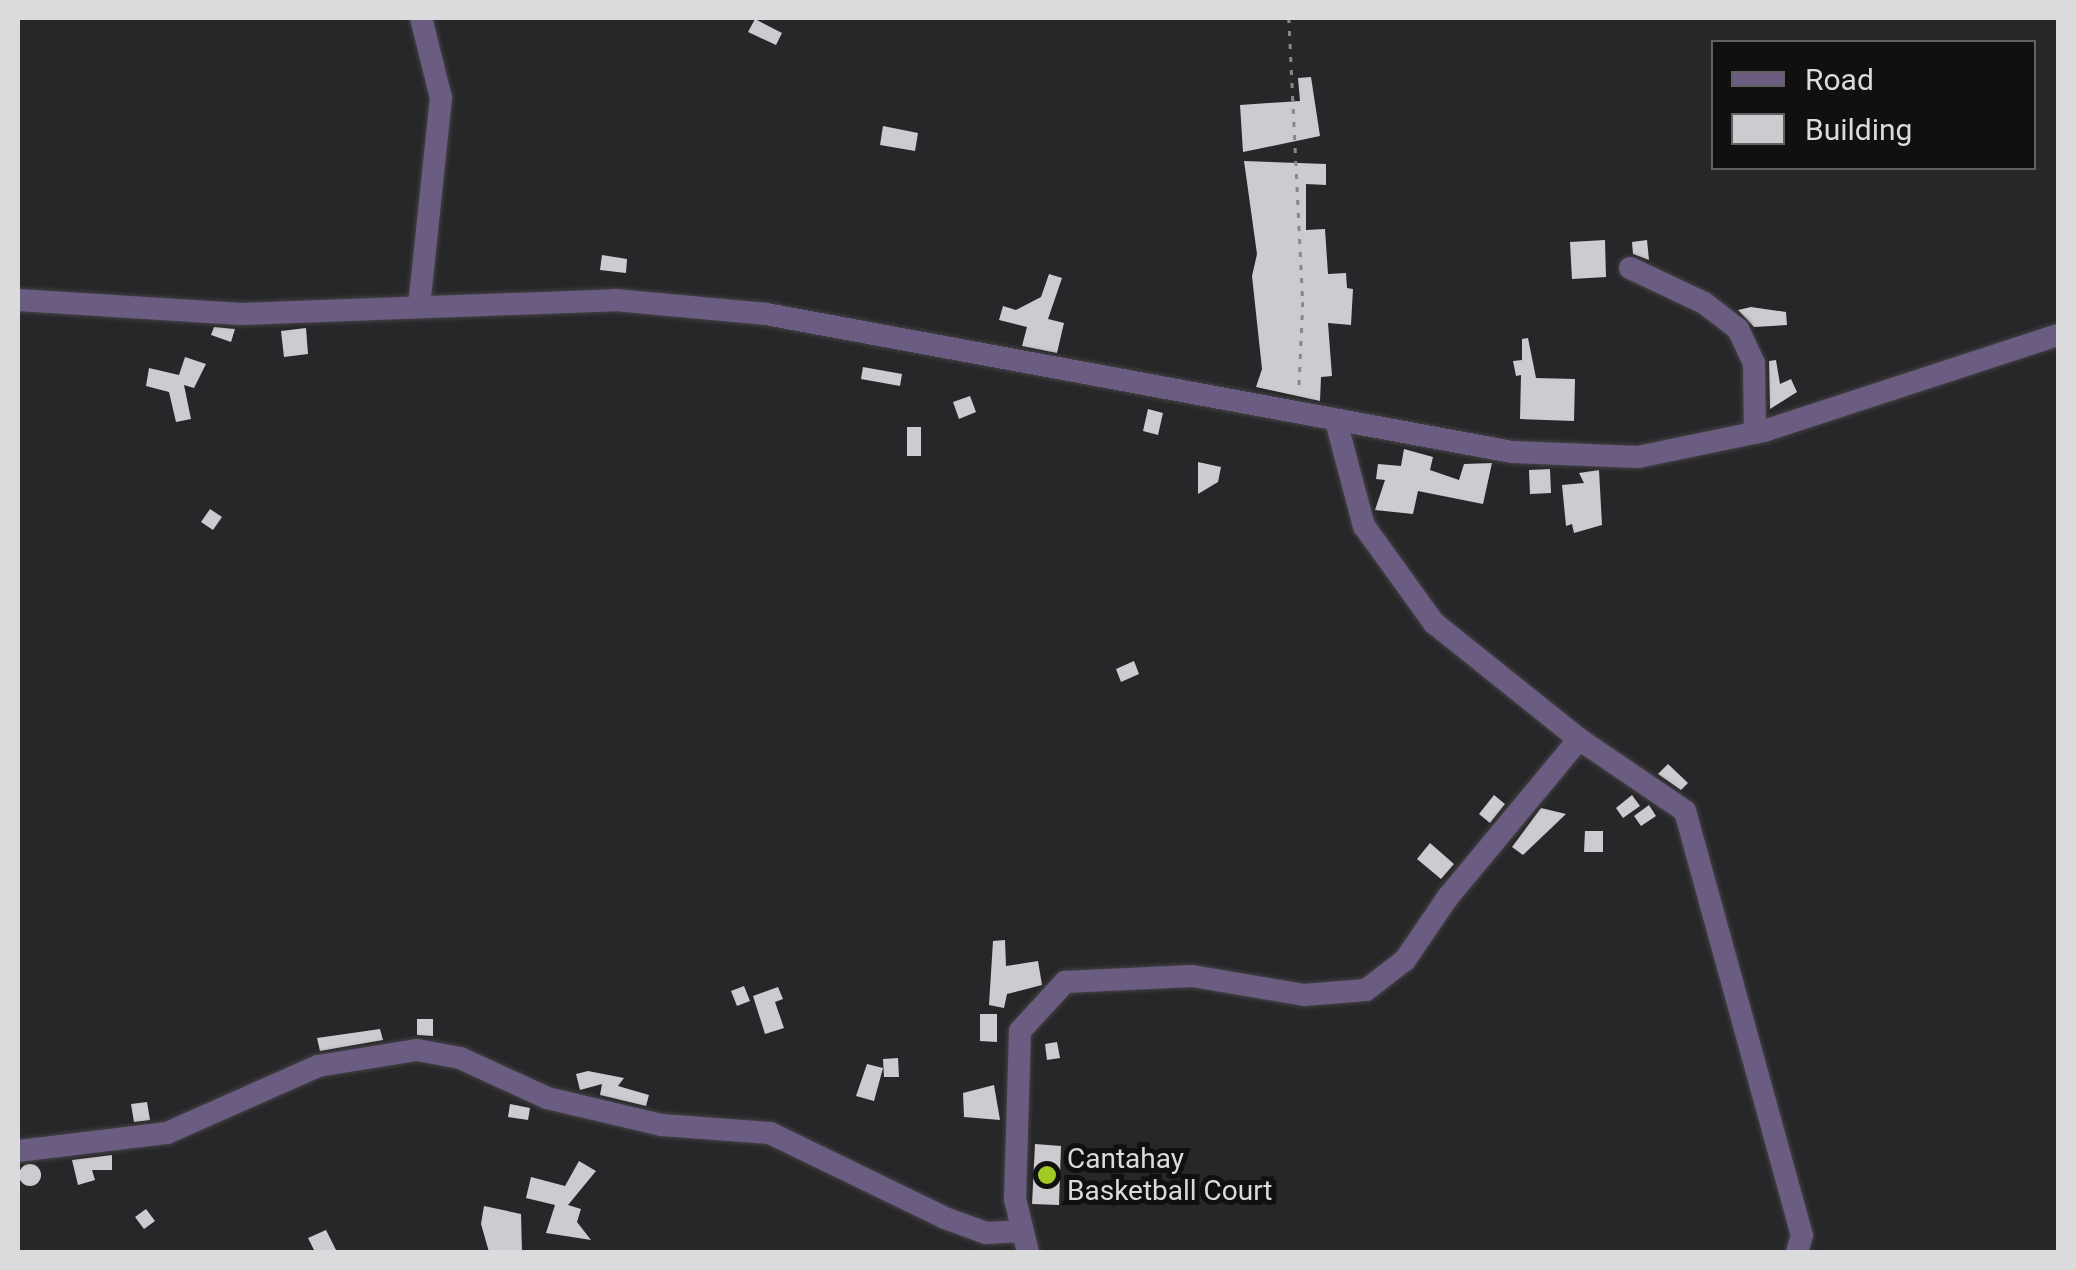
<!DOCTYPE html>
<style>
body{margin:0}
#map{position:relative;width:2076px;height:1270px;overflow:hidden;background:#272629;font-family:Roboto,sans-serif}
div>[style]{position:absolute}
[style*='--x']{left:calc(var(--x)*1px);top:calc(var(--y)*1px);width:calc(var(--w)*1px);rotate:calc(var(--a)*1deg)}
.building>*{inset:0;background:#cdcbd0}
.round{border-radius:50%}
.path>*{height:2.5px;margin-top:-1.25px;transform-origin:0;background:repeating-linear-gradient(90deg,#888789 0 5px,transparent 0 13px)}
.roads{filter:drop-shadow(0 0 2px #444346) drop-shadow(0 0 2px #444346)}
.minor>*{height:22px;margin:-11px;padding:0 11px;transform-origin:11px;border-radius:11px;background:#6b5d81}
.dots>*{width:28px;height:28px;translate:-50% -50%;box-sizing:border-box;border:5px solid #101011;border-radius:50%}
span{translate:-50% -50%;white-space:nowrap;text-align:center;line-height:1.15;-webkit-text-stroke:10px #101011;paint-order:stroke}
.poi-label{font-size:28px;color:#dbdadc}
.left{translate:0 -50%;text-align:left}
.frame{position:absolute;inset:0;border:20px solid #dbdadc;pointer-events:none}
.legend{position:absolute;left:1711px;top:40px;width:325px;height:130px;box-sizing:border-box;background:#101011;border:2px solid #616162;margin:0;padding:12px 18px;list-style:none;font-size:30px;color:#dbdadc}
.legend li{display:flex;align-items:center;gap:20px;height:50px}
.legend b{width:50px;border:2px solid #616162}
</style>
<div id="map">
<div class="building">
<div style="clip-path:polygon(755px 19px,782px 33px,776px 45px,748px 32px)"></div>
<div style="clip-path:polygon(1311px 77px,1320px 136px,1243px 152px,1240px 105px,1300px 101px,1298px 78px)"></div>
<div style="clip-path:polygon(883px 126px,918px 133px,915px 151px,880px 145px)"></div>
<div style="clip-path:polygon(1244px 161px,1326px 164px,1326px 185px,1306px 184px,1306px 230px,1325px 229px,1328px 274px,1346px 273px,1347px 288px,1353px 289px,1351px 325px,1328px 323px,1332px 376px,1321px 377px,1320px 401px,1256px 387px,1262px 369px,1252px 276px,1257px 254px)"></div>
<div style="clip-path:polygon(1605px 240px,1606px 277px,1572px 279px,1570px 242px)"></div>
<div style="clip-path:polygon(1647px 240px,1649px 260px,1633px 254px,1632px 242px)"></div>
<div style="clip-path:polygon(602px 255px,627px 259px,626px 273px,600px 270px)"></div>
<div style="clip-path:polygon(1049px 274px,1062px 278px,1048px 319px,1064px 323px,1057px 353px,1022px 346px,1027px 327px,999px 320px,1003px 306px,1016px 310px,1041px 297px)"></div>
<div style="clip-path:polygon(1751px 307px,1786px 312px,1787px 325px,1754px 327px,1738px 310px)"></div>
<div style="clip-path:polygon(214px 327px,235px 329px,231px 342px,211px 335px)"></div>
<div style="clip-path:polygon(306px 328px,308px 354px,284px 357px,281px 331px)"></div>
<div style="clip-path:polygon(1528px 338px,1536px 378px,1575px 379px,1574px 421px,1520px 419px,1521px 375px,1516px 376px,1513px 361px,1522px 360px,1522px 339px)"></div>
<div style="clip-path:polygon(185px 357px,206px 364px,194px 388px,184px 385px,191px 419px,176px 422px,169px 392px,146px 386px,149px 368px,179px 375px)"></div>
<div style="clip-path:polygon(1776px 360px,1780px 384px,1791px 379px,1797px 392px,1770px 409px,1769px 361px)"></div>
<div style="clip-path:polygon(863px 367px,902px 374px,900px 386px,861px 379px)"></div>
<div style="clip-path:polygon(970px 396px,976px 412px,959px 419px,953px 402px)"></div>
<div style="clip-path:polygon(1148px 409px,1163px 413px,1158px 435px,1143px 431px)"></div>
<div style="clip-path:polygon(907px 427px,921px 427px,921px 456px,907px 456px)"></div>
<div style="clip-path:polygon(1404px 449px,1433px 457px,1430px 470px,1459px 480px,1464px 464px,1492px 463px,1483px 504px,1418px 491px,1413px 514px,1375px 510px,1385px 480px,1376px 479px,1378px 464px,1401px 466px)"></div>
<div style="clip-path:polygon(1198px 462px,1221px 467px,1218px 482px,1198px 494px)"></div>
<div style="clip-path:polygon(1550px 469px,1551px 493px,1530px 494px,1529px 470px)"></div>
<div style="clip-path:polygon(1599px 470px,1602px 525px,1574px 533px,1572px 524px,1566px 526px,1562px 485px,1584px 483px,1579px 473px)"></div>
<div style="clip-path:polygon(210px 509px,222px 517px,213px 530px,201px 522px)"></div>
<div style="clip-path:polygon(1134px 661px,1139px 674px,1121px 682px,1116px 669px)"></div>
<div style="clip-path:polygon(1668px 764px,1688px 783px,1681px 790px,1658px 774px)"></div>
<div style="clip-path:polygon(1494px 795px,1505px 804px,1490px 823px,1479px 814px)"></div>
<div style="clip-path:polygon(1632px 795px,1640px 806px,1623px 818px,1616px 808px)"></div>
<div style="clip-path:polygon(1649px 805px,1656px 816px,1641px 826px,1634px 816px)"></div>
<div style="clip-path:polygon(1541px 808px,1566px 814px,1523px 855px,1512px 847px)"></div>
<div style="clip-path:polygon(1585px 831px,1603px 831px,1603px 852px,1584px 852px)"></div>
<div style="clip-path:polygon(1430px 843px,1454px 864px,1441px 879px,1417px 859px)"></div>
<div style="clip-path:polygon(1005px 940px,1006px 966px,1038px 961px,1042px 985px,1007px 994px,1004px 1008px,989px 1005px,993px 941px)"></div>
<div style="clip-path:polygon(744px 986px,750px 1001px,737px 1006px,731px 991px)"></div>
<div style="clip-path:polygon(778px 987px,783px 999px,775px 1002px,784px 1028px,765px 1034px,753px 996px)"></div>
<div style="clip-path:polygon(980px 1014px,997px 1014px,997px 1042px,980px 1041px)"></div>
<div style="clip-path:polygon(417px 1019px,433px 1019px,433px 1036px,417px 1035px)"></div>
<div style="clip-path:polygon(380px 1029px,383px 1040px,320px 1051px,317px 1038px)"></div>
<div style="clip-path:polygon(1057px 1042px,1060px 1058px,1047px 1060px,1045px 1044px)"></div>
<div style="clip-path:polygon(898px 1058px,899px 1077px,884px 1077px,883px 1059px)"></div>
<div style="clip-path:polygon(867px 1064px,883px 1068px,874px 1101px,856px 1096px)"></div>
<div style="clip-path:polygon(588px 1071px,624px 1078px,618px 1086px,649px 1095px,646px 1106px,600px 1095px,602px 1084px,580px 1090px,576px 1074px)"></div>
<div style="clip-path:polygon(994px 1085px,1000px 1120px,964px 1117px,963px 1093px)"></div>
<div style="clip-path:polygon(147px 1102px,150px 1120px,134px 1122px,131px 1104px)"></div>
<div style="clip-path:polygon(510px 1104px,530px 1108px,528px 1120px,508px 1117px)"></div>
<div style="clip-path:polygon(1035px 1144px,1061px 1146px,1059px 1205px,1032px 1204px)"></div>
<div style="clip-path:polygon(112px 1155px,112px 1170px,92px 1170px,95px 1180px,78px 1185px,72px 1160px)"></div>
<div style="clip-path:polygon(579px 1161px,596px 1171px,568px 1205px,581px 1209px,577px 1222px,591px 1240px,546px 1233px,555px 1205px,526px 1198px,531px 1177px,565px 1186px)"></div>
<div class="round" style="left:19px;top:1164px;width:22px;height:22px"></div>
<div style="clip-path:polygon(484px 1206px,521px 1214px,522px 1252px,489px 1252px,481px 1224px)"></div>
<div style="clip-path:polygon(146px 1209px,155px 1221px,144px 1229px,135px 1217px)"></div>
<div style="clip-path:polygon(326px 1230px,337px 1252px,315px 1252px,308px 1238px)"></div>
</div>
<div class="path">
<div style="--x:1289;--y:18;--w:284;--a:87.2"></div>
<div style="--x:1303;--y:302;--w:89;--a:92.6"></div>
</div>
<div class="roads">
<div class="minor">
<div style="--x:1630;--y:268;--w:82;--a:25.3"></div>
<div style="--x:1704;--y:303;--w:43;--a:37.4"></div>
<div style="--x:1738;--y:329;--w:38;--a:65"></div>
<div style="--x:1754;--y:363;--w:70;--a:89.2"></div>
<div style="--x:18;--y:300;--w:223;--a:3.6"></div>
<div style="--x:241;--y:314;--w:374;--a:-2.1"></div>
<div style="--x:615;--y:300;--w:152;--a:5.3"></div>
<div style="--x:766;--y:314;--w:759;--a:10.48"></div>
<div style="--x:1512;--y:452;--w:126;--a:2.3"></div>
<div style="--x:1638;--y:457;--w:129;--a:-11.7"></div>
<div style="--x:1764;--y:431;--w:309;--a:-18.1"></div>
<div style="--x:419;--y:307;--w:210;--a:-84"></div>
<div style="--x:441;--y:98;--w:82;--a:-104"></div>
<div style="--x:1336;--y:421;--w:109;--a:75.1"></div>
<div style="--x:1364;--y:526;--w:120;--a:54.2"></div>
<div style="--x:1434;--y:623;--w:186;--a:38.7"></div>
<div style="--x:1579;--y:739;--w:128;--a:34.2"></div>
<div style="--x:1685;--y:811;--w:440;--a:74.6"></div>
<div style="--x:1802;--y:1235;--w:18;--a:106"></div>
<div style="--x:18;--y:1151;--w:150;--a:-6.9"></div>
<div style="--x:167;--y:1133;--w:165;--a:-23.9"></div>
<div style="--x:318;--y:1066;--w:100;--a:-9.2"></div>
<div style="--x:417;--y:1050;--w:44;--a:10.5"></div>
<div style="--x:460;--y:1058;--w:96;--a:24.7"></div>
<div style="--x:547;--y:1098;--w:117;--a:13.3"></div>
<div style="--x:661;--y:1125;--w:109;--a:4.2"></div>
<div style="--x:770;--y:1133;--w:195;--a:25.9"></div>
<div style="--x:945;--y:1218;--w:44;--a:20.1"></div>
<div style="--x:986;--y:1233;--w:37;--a:-3"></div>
<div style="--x:1028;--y:1252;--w:55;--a:-103.8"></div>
<div style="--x:1015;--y:1199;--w:168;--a:-88.3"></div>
<div style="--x:1020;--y:1031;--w:67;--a:-47.4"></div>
<div style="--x:1065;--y:982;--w:127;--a:-2.7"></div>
<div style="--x:1192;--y:976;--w:114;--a:9.6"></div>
<div style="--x:1304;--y:995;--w:62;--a:-4.6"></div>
<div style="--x:1366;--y:990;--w:49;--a:-37.6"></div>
<div style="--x:1405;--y:960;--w:76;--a:-55.7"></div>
<div style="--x:1448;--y:897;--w:205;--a:-50.3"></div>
</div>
</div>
<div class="dots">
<div style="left:1047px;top:1175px;background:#a3c926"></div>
</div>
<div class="poi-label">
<span class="left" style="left:1067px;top:1175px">Cantahay<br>Basketball Court</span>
</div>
<div class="frame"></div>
<ul class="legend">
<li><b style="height:12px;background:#6b5d81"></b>Road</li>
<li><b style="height:28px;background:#cdcbd0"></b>Building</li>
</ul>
</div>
